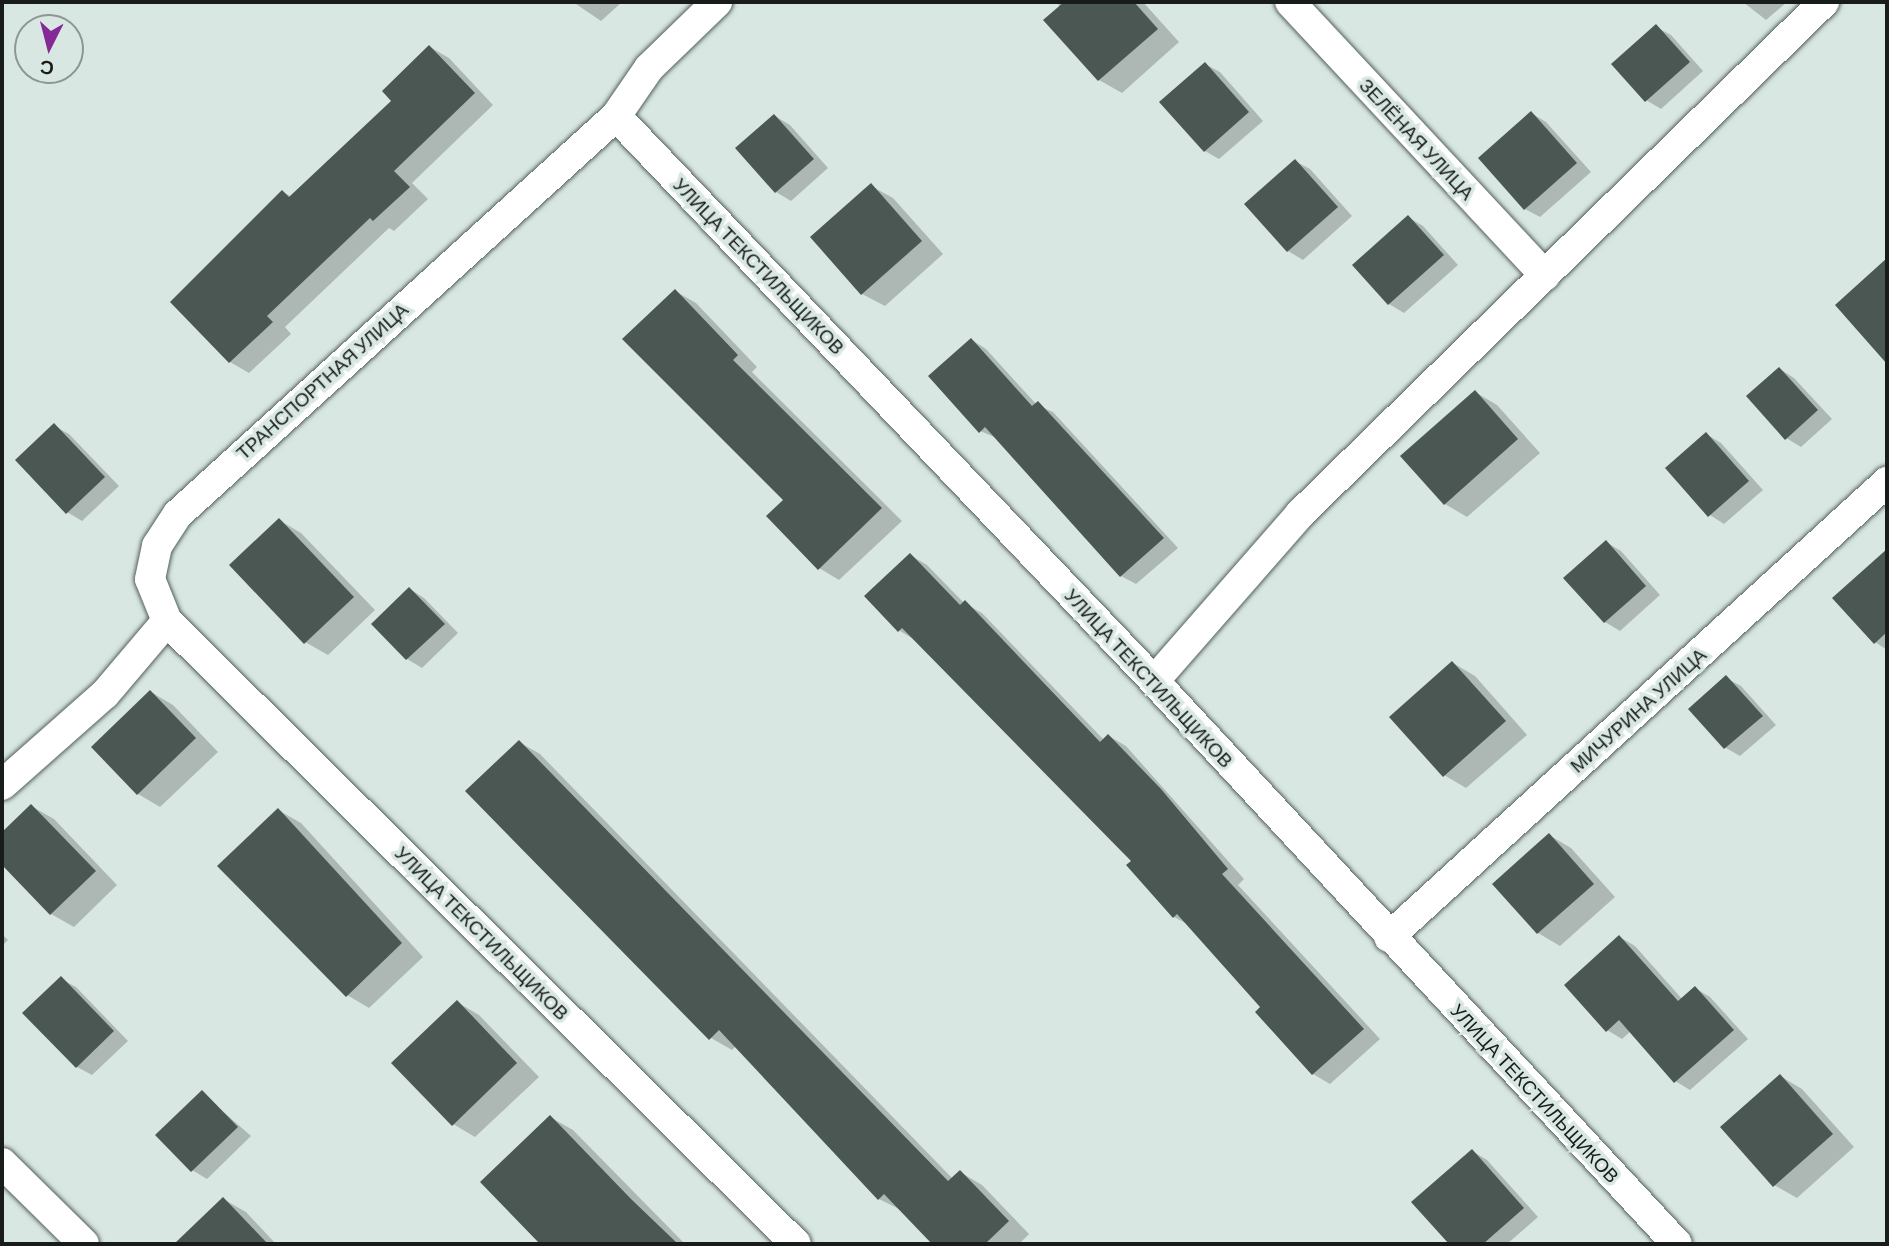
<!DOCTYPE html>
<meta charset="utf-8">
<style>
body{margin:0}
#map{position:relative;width:1889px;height:1246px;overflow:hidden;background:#d9e7e2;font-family:Barlow,sans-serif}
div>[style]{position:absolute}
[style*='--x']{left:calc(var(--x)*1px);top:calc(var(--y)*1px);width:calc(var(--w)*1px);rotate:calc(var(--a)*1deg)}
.shadow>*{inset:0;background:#0003}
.building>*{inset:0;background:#4b5752}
.roads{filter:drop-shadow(0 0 2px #53605b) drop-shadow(0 0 2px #53605b)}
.minor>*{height:30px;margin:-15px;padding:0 15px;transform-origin:15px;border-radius:15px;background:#fff}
span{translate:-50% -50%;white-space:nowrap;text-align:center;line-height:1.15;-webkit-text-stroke:7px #d9e7e2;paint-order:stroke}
.street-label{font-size:19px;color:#181d1b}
.frame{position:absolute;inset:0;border:4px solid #181d1b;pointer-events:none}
.north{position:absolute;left:14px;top:14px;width:70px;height:70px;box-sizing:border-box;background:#d9e7e2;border:2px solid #8c9692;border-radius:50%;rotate:186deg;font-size:19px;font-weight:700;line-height:28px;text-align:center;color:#181d1b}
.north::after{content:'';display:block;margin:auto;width:24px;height:32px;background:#842995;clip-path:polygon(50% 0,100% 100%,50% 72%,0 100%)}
</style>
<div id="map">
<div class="shadow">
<div style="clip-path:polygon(573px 2px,622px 2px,601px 21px)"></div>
<div style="clip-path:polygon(1057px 2px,1143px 2px,1179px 42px,1122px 93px,1099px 80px)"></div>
<div style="clip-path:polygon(1743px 2px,1787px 2px,1766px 20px)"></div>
<div style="clip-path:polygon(1656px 27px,1671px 35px,1703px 71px,1661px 109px,1646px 100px)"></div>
<div style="clip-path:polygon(430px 47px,449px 58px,493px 105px,412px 183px,428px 199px,394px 231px,389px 228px,285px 327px,291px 334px,249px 373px,230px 362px,173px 302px,283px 192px,292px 197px,394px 101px)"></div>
<div style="clip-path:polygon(1205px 64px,1220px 72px,1263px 121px,1219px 159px,1205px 151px)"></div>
<div style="clip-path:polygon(1531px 113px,1546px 122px,1591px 172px,1540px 217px,1525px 209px)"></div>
<div style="clip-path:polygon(775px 116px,790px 125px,828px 168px,791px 201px,776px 192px,738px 149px)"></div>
<div style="clip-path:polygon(1295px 161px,1310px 169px,1352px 216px,1303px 260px,1288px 251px,1247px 204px)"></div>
<div style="clip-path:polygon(871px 186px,893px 198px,943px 254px,885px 306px,862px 294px)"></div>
<div style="clip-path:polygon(1408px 217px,1423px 226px,1458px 265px,1404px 313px,1389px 304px)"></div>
<div style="clip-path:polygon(675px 291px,696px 303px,757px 367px,752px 372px,902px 521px,839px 580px,819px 568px)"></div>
<div style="clip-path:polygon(972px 340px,986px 349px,1037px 405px,1053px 412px,1178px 548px,1136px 584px,1121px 576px,997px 438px,980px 431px)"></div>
<div style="clip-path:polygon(1780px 369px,1794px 378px,1832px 419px,1801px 447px,1786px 438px)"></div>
<div style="clip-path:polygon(1475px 392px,1497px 405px,1540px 453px,1467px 517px,1445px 504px)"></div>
<div style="clip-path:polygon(54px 426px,69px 434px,119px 486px,82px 521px,67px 512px)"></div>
<div style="clip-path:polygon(1706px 434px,1721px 443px,1763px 490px,1724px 524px,1710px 515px)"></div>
<div style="clip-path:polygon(279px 520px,301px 533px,375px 610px,328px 655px,305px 642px)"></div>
<div style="clip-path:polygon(1606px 542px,1621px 551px,1660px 595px,1620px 631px,1605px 622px)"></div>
<div style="clip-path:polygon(1887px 552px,1887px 650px,1875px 642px,1835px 598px)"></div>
<div style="clip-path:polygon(910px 555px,927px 565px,964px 603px,982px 613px,1104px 740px,1109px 736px,1126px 746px,1244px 879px,1238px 885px,1380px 1039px,1330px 1084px,1313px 1074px,1262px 1007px,1191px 926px,1174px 917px,1133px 861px,917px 641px,900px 631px,866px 596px)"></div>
<div style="clip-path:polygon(410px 589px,424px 598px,458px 633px,422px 668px,407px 659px,373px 624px)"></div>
<div style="clip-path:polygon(1453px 663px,1475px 676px,1527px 735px,1466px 788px,1444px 775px)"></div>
<div style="clip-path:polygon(1726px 678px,1741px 686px,1776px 725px,1740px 756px,1726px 748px,1691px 709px)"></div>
<div style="clip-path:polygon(151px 692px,173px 705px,218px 752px,160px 807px,138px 794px)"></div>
<div style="clip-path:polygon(519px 742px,540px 754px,953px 1179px,960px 1172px,982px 1185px,1029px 1234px,1019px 1244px,934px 1244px,901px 1210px,879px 1199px,736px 1046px,732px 1050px,711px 1038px)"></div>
<div style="clip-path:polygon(31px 806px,54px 819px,117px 885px,74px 927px,51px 914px,2px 862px,2px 834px)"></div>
<div style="clip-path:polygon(278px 810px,301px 823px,423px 957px,369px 1008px,347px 995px)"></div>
<div style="clip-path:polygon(1549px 835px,1571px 848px,1615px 897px,1560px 946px,1538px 933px)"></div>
<div style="clip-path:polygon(2px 934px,8px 940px,2px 946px)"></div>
<div style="clip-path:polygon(1620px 937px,1635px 946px,1683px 1000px,1695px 988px,1710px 997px,1748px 1039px,1690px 1090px,1675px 1081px,1631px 1031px,1622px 1039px,1607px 1030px)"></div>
<div style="clip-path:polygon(61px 979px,76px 987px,128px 1041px,92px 1075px,77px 1067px)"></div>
<div style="clip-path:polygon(457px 1002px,479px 1015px,539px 1077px,475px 1137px,453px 1124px)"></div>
<div style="clip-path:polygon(1780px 1076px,1802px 1089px,1854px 1147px,1797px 1198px,1774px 1185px)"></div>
<div style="clip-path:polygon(202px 1093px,251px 1136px,207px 1179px,192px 1170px)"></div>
<div style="clip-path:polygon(550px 1117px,573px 1130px,685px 1244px,544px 1244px,482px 1182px)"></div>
<div style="clip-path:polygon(1472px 1151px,1487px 1160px,1538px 1217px,1507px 1244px,1451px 1244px,1414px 1202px)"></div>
<div style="clip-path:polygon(223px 1199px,246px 1212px,276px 1244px,176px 1244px)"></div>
</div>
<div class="building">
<div style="clip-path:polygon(1064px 2px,1134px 2px,1158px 29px,1098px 81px,1043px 20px)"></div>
<div style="clip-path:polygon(1656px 24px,1690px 62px,1645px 102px,1611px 64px)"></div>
<div style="clip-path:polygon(429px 45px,475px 93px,394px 171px,410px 187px,373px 221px,370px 218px,267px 316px,273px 322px,229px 363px,170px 302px,282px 190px,289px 197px,391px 101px,382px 91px)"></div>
<div style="clip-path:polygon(1205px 62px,1249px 112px,1204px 152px,1159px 102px)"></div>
<div style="clip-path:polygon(1531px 111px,1577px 163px,1524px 210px,1478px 158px)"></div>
<div style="clip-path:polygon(774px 114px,814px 159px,775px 193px,735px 148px)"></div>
<div style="clip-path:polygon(1295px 159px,1338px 207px,1287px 252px,1244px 204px)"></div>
<div style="clip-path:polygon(871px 183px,922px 241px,861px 295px,810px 237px)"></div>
<div style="clip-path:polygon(1408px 215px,1444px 255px,1388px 305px,1352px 265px)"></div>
<div style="clip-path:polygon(1887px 258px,1887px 364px,1835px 305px)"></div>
<div style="clip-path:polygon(675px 289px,738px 355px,733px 360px,882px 508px,818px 570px,766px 516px,783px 500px,622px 339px)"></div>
<div style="clip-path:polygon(971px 338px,1032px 406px,1038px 401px,1164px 538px,1120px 577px,985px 427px,979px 433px,928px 376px)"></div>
<div style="clip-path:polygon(1779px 367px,1818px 410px,1785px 440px,1746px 396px)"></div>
<div style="clip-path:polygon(1475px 390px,1518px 439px,1444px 505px,1400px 456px)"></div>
<div style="clip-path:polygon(54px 423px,105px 477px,66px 514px,15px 460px)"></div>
<div style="clip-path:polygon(1706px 432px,1749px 481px,1708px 517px,1665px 468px)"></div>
<div style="clip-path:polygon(279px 518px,354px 597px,304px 644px,229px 565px)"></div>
<div style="clip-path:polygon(1606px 540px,1646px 586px,1604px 623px,1563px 578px)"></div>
<div style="clip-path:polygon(1887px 549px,1887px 632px,1874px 644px,1832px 598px)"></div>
<div style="clip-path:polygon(910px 553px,960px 605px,965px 600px,1100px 742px,1108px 734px,1161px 789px,1228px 869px,1222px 874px,1364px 1029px,1312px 1075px,1255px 1012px,1260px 1007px,1177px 914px,1173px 918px,1126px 865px,1131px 861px,902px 628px,898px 632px,864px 596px)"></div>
<div style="clip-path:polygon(409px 587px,445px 624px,406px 660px,371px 624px)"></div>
<div style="clip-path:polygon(1452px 661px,1506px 721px,1443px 777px,1389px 717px)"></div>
<div style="clip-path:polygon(1726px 675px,1763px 716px,1724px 749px,1688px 709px)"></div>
<div style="clip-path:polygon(150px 690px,196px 738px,137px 795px,91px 747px)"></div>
<div style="clip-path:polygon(519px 740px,948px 1181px,960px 1170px,1009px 1221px,985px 1244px,932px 1244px,884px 1194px,878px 1200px,719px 1030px,709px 1040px,465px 791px)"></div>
<div style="clip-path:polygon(31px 804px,96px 871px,50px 915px,2px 865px,2px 832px)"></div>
<div style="clip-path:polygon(278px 808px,402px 943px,346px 997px,217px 866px)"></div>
<div style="clip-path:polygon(1549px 833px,1594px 884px,1537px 934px,1492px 884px)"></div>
<div style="clip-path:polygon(1619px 935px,1678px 1001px,1695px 986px,1734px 1030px,1674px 1083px,1619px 1020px,1606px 1032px,1564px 985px)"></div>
<div style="clip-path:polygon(61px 976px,114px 1031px,76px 1068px,22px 1013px)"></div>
<div style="clip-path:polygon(457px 1000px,517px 1063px,452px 1126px,391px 1063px)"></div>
<div style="clip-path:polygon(1780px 1074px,1833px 1134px,1773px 1187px,1720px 1127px)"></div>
<div style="clip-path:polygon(202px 1090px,238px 1127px,191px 1172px,155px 1135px)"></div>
<div style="clip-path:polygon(550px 1115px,631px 1199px,678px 1244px,540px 1244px,480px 1182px)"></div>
<div style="clip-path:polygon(1472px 1149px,1524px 1208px,1483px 1244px,1449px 1244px,1411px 1202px)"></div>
<div style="clip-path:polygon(223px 1197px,268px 1244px,174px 1244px)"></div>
</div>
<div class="roads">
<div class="minor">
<div style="--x:1290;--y:2;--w:374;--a:47"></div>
<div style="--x:616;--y:116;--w:780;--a:46.4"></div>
<div style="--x:1154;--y:681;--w:768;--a:47.11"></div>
<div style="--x:167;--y:621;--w:885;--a:44.73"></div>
<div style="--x:1154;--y:681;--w:222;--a:-48.8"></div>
<div style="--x:1300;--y:514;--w:733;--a:-44.34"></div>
<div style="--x:2;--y:785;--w:137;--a:-41.5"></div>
<div style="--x:105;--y:694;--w:96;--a:-49.7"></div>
<div style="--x:167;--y:621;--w:45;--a:-112"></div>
<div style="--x:150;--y:579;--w:34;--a:-78"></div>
<div style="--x:157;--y:546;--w:38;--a:-57"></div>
<div style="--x:178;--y:514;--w:592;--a:-42.26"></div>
<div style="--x:616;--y:116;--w:58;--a:-55.5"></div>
<div style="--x:649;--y:68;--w:95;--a:-44.1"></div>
<div style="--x:1389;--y:937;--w:675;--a:-42.42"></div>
<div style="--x:2;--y:1163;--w:115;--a:44.6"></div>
</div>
</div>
<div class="street-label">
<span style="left:1417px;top:139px;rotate:47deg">ЗЕЛЁНАЯ УЛИЦА</span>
<span style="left:759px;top:266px;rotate:46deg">УЛИЦА ТЕКСТИЛЬЩИКОВ</span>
<span style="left:322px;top:381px;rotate:-42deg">ТРАНСПОРТНАЯ УЛИЦА</span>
<span style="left:1149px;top:678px;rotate:47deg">УЛИЦА ТЕКСТИЛЬЩИКОВ</span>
<span style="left:1638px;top:710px;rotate:-42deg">МИЧУРИНА УЛИЦА</span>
<span style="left:482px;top:933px;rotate:45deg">УЛИЦА ТЕКСТИЛЬЩИКОВ</span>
<span style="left:1535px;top:1093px;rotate:47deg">УЛИЦА ТЕКСТИЛЬЩИКОВ</span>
</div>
<div class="frame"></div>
<div class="north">С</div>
</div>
